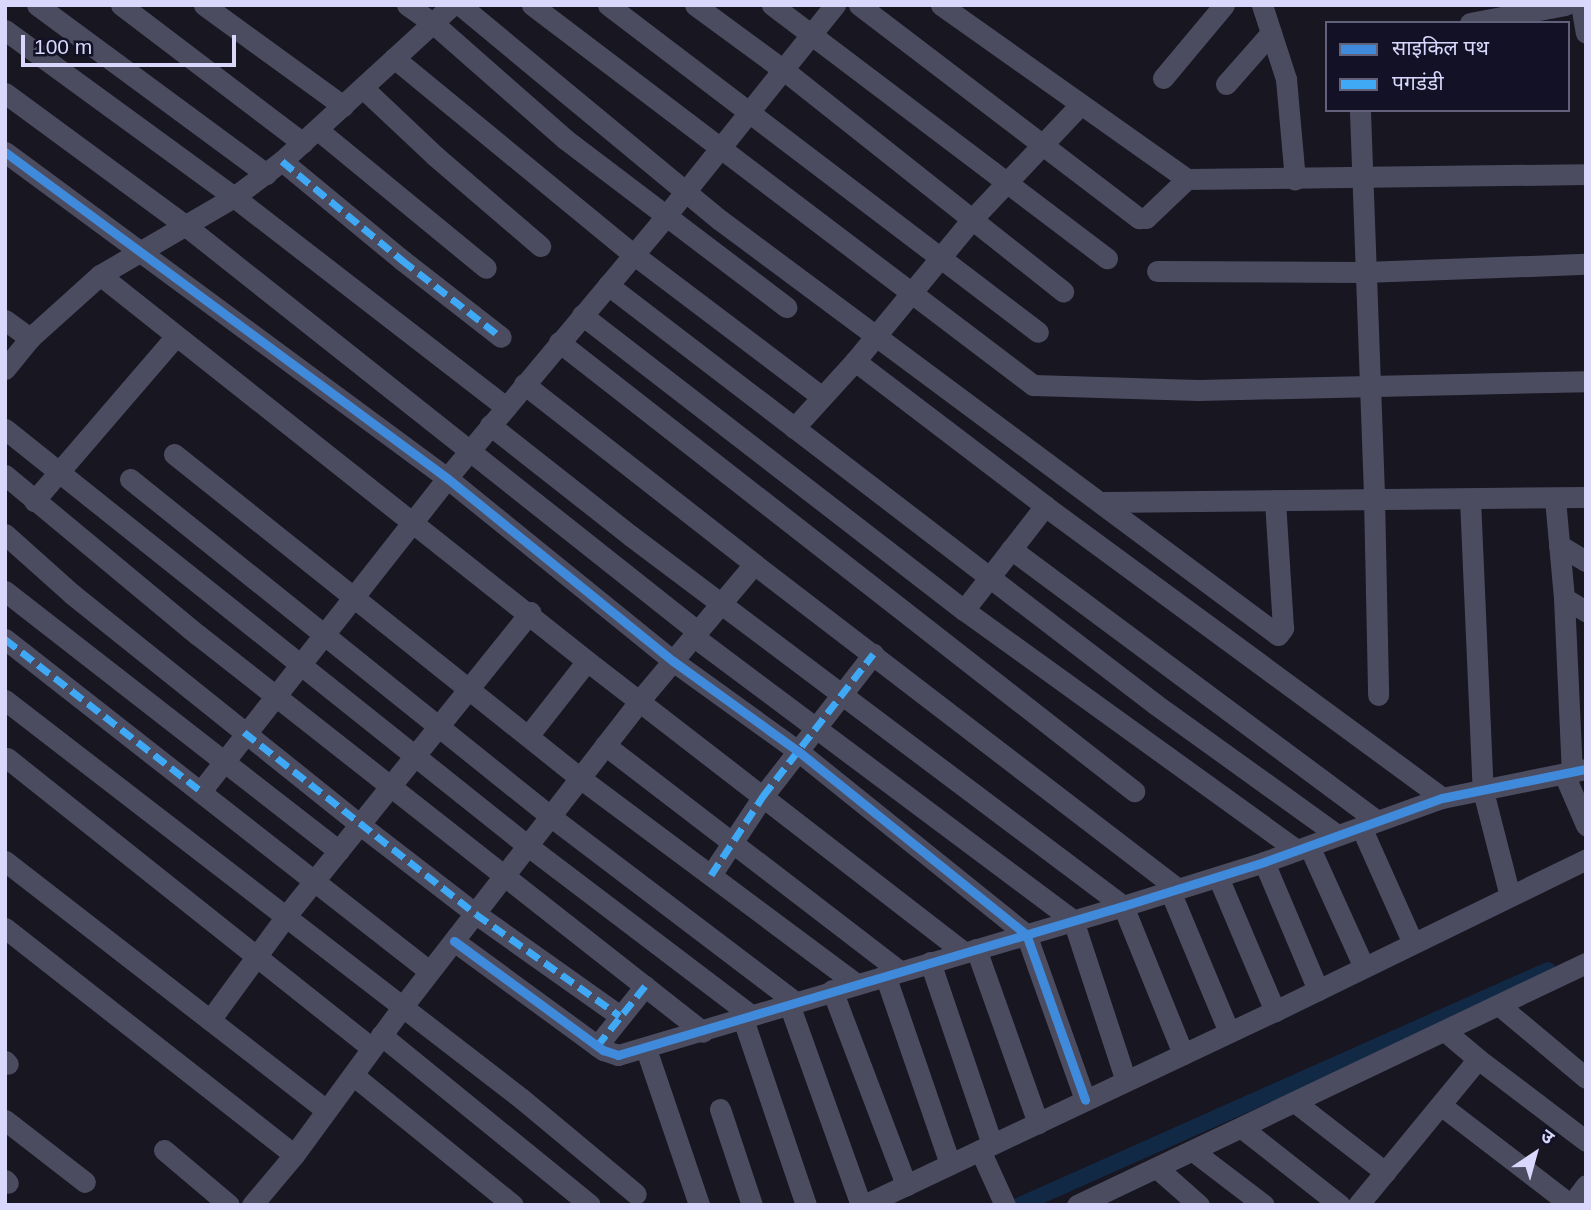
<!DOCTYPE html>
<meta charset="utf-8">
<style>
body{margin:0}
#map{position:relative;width:1591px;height:1210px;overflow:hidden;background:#171621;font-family:Arial,"Noto Sans Devanagari",sans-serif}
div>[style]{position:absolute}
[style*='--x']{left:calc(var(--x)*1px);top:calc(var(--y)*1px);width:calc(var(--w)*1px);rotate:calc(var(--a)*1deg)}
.canal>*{height:16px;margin:-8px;padding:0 8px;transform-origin:8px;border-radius:8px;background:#122945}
.minor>*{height:21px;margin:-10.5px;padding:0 10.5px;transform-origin:10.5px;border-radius:10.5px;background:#4c4c61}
.quiet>*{height:7px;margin-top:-3.5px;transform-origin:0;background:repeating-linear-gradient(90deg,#3fa9f5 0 14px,transparent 0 21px)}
.cycleway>*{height:9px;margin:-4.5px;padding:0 4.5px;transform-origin:4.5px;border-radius:4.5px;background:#408adc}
span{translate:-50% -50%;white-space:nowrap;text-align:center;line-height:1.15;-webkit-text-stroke:5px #131126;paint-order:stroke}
.frame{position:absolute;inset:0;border:7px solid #d9d8fc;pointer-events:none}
.legend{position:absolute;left:1325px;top:21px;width:245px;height:91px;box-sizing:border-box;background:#131126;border:2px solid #62617c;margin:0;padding:9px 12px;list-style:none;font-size:21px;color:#d9d8fc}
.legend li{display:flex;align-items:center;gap:14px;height:35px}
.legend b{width:35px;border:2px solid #62617c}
.north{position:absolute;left:1500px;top:1119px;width:70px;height:70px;-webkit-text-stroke:5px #131126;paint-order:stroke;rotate:36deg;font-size:19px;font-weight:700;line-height:28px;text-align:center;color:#d9d8fc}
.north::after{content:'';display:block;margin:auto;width:24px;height:32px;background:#d9d8fc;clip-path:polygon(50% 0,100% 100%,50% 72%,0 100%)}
.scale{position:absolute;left:21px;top:35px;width:215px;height:32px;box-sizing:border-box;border:4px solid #d9d8fc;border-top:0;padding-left:9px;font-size:21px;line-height:24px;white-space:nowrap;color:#d9d8fc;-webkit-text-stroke:5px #131126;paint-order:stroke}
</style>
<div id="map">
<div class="canal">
<div style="--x:1020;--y:1205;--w:578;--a:-23.99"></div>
</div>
<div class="minor">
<div style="--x:37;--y:5;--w:285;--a:36.4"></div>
<div style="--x:121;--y:5;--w:228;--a:37.2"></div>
<div style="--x:204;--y:5;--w:172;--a:36"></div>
<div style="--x:407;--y:5;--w:32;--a:35"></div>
<div style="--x:433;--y:23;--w:176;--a:41.3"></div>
<div style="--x:565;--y:139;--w:278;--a:37.2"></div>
<div style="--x:460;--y:5;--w:337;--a:39.6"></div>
<div style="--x:720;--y:220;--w:695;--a:36.64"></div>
<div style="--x:1278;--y:635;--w:9;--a:-54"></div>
<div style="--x:1283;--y:628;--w:128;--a:-93.6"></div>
<div style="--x:532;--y:5;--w:629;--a:37.18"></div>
<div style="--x:1033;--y:385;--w:165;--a:1.7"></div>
<div style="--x:1198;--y:390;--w:388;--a:-1.3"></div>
<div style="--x:608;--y:5;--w:540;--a:37.25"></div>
<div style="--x:695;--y:5;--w:112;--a:36.3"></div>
<div style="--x:785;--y:71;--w:355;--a:38.4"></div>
<div style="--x:772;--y:5;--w:420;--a:37.1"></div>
<div style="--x:859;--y:5;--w:352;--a:37.3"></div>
<div style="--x:1139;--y:218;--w:7;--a:0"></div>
<div style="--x:1146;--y:218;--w:57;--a:-43.6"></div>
<div style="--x:1187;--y:179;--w:399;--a:-0.7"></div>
<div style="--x:941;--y:5;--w:301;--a:35.3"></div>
<div style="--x:1262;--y:5;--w:78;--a:72"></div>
<div style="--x:1286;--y:79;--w:101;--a:84.9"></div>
<div style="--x:1581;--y:5;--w:28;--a:80"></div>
<div style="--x:1470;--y:23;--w:97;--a:-10.7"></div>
<div style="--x:5;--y:30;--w:283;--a:36.1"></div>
<div style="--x:234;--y:197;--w:344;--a:37.7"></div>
<div style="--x:394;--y:58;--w:309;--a:39.4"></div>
<div style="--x:633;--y:254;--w:236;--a:37.1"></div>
<div style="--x:1163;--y:78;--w:95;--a:-50.1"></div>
<div style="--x:1226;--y:84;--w:68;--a:-48.6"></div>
<div style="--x:363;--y:88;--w:98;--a:43.3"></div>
<div style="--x:434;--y:155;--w:140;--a:40.6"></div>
<div style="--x:5;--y:93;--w:225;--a:36.3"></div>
<div style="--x:186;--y:226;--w:652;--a:38.4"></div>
<div style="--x:1080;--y:105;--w:156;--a:133.4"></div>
<div style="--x:973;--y:218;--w:185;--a:129.5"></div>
<div style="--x:855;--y:361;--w:239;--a:37.3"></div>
<div style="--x:1045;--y:506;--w:493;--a:36.3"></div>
<div style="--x:1360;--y:112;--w:385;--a:87.9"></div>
<div style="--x:1374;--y:497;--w:198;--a:88.8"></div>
<div style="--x:318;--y:130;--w:217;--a:39.4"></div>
<div style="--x:5;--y:152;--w:549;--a:36.41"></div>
<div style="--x:447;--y:478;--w:291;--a:39"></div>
<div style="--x:673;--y:661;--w:154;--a:35.8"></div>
<div style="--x:798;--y:751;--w:292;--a:38.8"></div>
<div style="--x:1026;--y:934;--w:176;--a:70.4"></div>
<div style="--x:282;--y:161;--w:156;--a:39.5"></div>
<div style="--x:402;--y:260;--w:125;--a:37.9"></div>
<div style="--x:1157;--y:271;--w:207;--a:0.3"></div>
<div style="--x:1364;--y:272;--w:222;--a:-2.1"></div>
<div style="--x:100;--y:275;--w:621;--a:38.4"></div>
<div style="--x:587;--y:661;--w:476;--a:37.7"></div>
<div style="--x:608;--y:285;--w:689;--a:37.45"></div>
<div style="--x:1155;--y:704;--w:224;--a:35.7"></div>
<div style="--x:582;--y:315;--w:483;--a:37.7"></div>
<div style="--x:964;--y:610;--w:408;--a:35.8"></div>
<div style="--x:5;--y:320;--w:31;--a:36"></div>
<div style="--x:559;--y:342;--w:730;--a:37.99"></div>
<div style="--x:5;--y:369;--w:40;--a:-51"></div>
<div style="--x:30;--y:338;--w:94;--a:-42"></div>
<div style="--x:100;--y:275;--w:155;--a:-30.2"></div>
<div style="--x:234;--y:197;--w:60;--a:-36.9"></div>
<div style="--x:282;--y:161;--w:231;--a:-42.5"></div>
<div style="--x:524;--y:384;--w:292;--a:38"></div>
<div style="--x:490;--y:425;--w:179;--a:38.2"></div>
<div style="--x:631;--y:536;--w:616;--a:36.94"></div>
<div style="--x:1123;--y:906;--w:160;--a:67.9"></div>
<div style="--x:794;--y:428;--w:91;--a:-47.7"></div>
<div style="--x:5;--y:429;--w:669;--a:38.57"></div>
<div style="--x:528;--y:846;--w:281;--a:37.2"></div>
<div style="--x:174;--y:454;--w:519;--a:38.59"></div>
<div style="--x:580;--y:778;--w:343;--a:36.7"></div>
<div style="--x:5;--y:475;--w:251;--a:39.7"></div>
<div style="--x:198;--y:635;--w:642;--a:38.17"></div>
<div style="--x:130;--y:479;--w:538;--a:38.74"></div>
<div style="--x:550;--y:816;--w:308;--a:37.2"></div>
<div style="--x:1470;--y:499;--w:292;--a:87.5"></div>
<div style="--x:1483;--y:791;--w:108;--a:75.6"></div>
<div style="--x:1555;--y:499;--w:99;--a:84.8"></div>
<div style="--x:1564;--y:598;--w:174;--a:87.4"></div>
<div style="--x:34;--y:501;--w:218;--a:-49.3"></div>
<div style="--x:1104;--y:502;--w:482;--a:-0.6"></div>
<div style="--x:5;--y:534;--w:90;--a:41.8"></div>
<div style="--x:72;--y:594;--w:368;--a:38.7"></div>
<div style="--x:359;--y:824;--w:148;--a:37.6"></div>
<div style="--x:476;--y:914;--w:176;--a:35.3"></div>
<div style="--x:1559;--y:545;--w:31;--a:31"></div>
<div style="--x:1011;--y:549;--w:456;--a:36.6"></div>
<div style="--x:5;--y:591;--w:423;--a:37.9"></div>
<div style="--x:1564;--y:598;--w:26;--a:31"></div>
<div style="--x:964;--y:610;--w:132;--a:-52.1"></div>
<div style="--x:693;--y:636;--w:474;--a:36.8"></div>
<div style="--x:1073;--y:920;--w:169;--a:71.8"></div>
<div style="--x:5;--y:639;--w:539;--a:38.06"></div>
<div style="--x:5;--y:700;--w:653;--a:37.66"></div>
<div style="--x:522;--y:1099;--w:148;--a:39.8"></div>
<div style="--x:528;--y:736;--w:95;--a:-51.8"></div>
<div style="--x:605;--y:745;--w:372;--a:37.5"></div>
<div style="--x:7;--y:758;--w:466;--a:38.5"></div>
<div style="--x:1564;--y:774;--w:56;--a:66.7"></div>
<div style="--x:201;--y:791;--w:398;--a:-51.8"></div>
<div style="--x:447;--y:478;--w:340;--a:-50.1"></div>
<div style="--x:665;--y:217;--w:272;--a:-51.3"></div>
<div style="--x:1361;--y:827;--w:127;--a:65.9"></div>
<div style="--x:1309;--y:846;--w:133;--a:65.6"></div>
<div style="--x:5;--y:861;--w:406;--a:37.8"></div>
<div style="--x:1264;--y:862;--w:139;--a:67.1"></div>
<div style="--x:711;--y:875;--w:95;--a:-56.6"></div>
<div style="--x:763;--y:796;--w:180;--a:-52.2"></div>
<div style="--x:1218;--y:877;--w:146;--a:67"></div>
<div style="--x:1170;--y:891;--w:153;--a:67.3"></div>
<div style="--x:5;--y:928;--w:367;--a:38.1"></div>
<div style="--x:454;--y:941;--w:185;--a:36.2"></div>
<div style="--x:603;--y:1050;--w:16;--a:18"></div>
<div style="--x:618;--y:1055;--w:527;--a:-16.44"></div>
<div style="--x:1123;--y:906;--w:148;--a:-17.3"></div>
<div style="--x:1264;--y:862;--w:189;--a:-19.8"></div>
<div style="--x:1442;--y:798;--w:147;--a:-11.4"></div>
<div style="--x:976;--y:949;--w:185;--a:70.4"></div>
<div style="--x:930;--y:962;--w:192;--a:71.2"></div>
<div style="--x:885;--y:975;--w:200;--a:71"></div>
<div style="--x:832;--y:990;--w:209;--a:69.2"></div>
<div style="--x:789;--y:1004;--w:214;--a:70.3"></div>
<div style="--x:1500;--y:1006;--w:112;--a:39.9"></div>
<div style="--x:743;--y:1019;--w:196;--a:71.3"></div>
<div style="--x:210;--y:1020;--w:129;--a:-53.8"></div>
<div style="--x:286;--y:916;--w:390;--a:-51.2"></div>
<div style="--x:1446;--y:1032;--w:42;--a:40.2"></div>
<div style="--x:381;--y:1035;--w:269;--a:39.1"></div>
<div style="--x:597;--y:1046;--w:77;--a:-51.3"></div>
<div style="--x:646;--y:1049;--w:165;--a:71.2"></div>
<div style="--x:5;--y:1061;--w:4;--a:45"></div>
<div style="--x:353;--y:1075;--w:206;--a:39.1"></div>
<div style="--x:1296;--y:1103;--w:113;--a:37.8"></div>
<div style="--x:1442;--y:1106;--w:163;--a:37.5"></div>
<div style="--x:720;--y:1109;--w:101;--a:71.6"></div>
<div style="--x:5;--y:1120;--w:101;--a:37.8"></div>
<div style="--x:1242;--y:1128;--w:125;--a:38.2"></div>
<div style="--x:164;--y:1150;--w:85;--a:40.2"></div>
<div style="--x:980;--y:1150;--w:60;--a:65.6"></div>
<div style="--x:1193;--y:1151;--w:89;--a:37.3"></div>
<div style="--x:1157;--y:1168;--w:56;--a:41.4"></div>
<div style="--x:5;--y:1180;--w:4;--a:45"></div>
<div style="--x:252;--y:1205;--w:65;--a:-50"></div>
<div style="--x:294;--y:1155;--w:185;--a:-53.8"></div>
<div style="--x:403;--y:1006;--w:387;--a:-52.2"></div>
<div style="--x:640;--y:700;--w:177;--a:-50"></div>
<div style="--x:754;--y:564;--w:534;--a:37.47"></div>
<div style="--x:864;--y:1205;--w:454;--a:-25.3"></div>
<div style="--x:1275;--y:1011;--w:346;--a:-26"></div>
<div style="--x:1077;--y:1205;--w:564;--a:-25.43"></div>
<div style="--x:1358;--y:1205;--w:189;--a:-50.6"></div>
<div style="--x:1478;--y:1059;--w:136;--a:37.2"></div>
<div style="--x:1571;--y:1205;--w:25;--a:-53"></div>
</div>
<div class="quiet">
<div style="--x:282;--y:161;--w:156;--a:39.5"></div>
<div style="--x:402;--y:260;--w:125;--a:37.9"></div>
<div style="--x:5;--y:639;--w:248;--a:37.8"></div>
<div style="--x:244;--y:732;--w:295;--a:38.1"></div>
<div style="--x:476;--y:914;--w:176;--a:35.3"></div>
<div style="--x:711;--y:875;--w:95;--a:-56.6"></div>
<div style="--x:763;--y:796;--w:180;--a:-52.2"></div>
<div style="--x:597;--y:1046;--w:77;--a:-51.3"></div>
</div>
<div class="cycleway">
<div style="--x:5;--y:152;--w:549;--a:36.41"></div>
<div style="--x:447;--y:478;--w:291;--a:39"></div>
<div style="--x:673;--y:661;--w:154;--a:35.8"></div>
<div style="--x:798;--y:751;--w:292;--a:38.8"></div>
<div style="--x:1026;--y:934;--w:176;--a:70.4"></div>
<div style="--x:454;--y:941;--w:185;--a:36.2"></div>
<div style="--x:603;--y:1050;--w:16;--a:18"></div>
<div style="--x:618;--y:1055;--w:527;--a:-16.44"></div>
<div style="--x:1123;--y:906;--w:148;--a:-17.3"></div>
<div style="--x:1264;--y:862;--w:189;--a:-19.8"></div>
<div style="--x:1442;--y:798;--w:147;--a:-11.4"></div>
</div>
<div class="frame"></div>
<ul class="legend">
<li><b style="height:9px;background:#408adc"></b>साइकिल पथ</li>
<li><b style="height:9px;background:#3fa9f5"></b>पगडंडी</li>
</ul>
<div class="north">उ</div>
<div class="scale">100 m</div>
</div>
